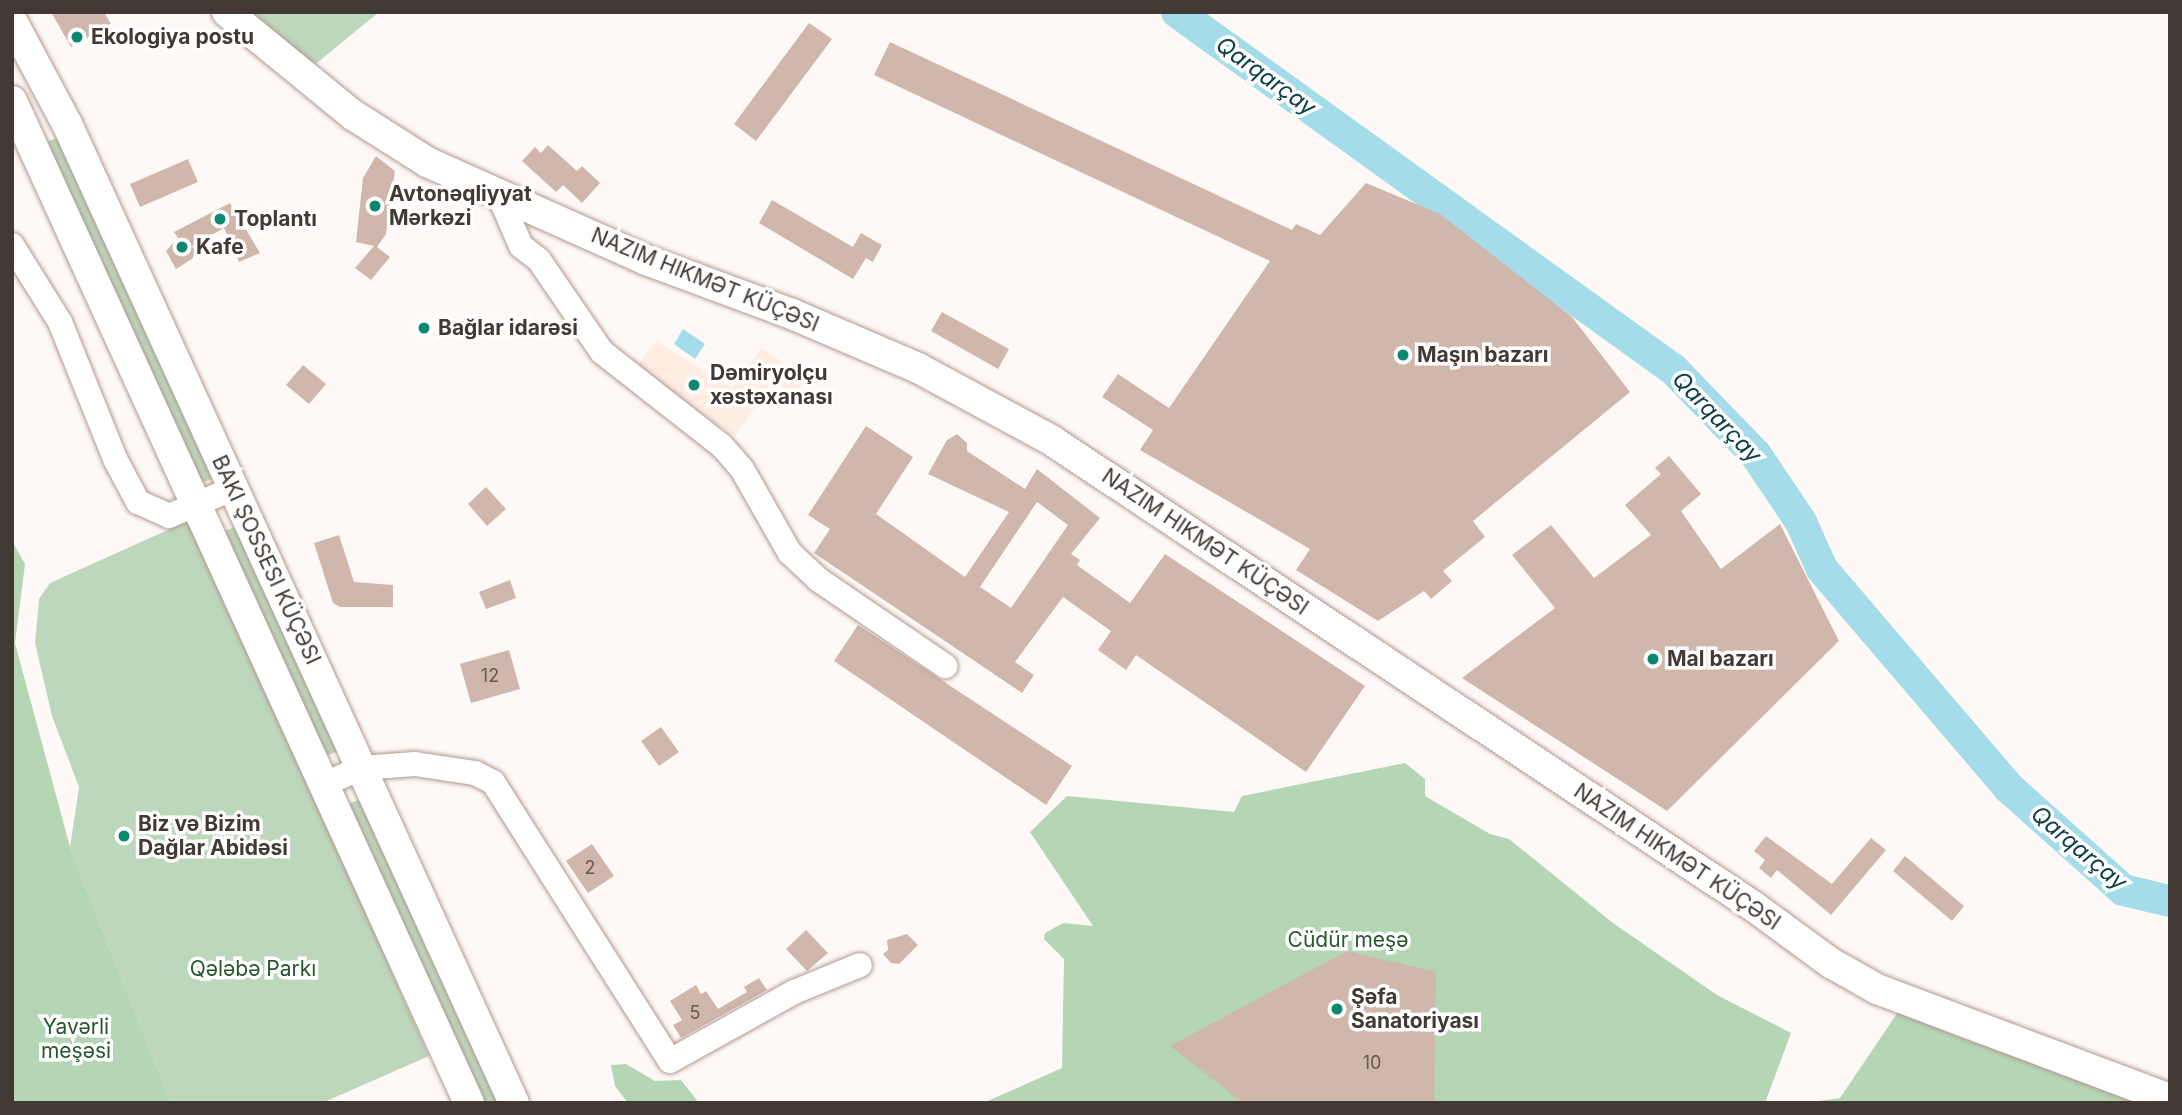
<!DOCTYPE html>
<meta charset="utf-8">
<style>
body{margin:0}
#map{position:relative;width:2182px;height:1115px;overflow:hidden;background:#fef9f7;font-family:Inter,sans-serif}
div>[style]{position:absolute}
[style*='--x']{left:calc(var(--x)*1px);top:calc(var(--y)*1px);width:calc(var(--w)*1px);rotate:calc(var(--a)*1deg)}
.medical>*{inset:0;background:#ffece3}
.green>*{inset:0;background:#bdd7bd}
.forest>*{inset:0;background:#b4d6b4}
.water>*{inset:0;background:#a5dcea}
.river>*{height:32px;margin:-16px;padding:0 16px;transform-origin:16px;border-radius:16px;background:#a5dcea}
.building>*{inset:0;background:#d0b7ac}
.roads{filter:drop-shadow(0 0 2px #b1998f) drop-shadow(0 0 2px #b1998f)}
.minor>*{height:24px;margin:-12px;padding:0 12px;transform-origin:12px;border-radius:12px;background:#fff}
.major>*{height:30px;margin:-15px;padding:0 15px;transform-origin:15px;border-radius:15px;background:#fff}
.dots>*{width:19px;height:19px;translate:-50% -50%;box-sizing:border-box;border:4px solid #fff;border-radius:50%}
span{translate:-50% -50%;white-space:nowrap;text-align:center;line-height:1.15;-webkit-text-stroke:7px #fff;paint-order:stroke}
.number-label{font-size:18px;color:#665852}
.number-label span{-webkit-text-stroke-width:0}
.poi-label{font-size:21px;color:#423834;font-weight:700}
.left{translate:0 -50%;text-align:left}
.street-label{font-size:21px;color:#423834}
.park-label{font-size:21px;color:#27572a}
.water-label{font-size:23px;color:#0e404b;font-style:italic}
.frame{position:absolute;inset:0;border:14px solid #423834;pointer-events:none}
</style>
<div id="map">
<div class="medical">
<div style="clip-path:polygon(656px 341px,732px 388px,761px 348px,807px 378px,795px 395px,773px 382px,735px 436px,636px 368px)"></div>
</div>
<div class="green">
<div style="clip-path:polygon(246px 12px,379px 12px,312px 67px)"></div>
<div style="clip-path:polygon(61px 136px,216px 477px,202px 483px,47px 142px)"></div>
<div style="clip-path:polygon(192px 519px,429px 1056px,322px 1103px,171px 1103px,70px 847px,79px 787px,52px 716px,35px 643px,39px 599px,50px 583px)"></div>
<div style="clip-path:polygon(239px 525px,340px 750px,326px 756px,225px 531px)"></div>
<div style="clip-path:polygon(365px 797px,503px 1103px,484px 1103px,349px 804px)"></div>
</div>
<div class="forest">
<div style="clip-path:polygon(12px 541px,25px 564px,15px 643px,70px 847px,171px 1103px,12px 1103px)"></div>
<div style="clip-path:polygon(1405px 763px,1425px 779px,1425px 796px,1490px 834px,1509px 839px,1613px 923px,1717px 995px,1791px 1033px,1765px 1103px,983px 1103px,1062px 1068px,1064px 959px,1044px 939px,1045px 933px,1063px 923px,1093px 926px,1030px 832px,1067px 796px,1234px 812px,1242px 796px)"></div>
<div style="clip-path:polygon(1898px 1012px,1959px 1037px,2155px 1103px,1804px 1103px,1840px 1098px)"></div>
<div style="clip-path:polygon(626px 1064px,655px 1081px,681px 1080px,699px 1103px,628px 1103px,615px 1086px,611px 1065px)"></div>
</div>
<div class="water">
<div style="clip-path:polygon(683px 329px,705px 344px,695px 359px,674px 344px)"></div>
</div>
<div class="river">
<div style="--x:1177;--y:12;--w:613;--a:35.77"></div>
<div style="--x:1674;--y:370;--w:118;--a:46"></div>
<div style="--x:1756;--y:455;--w:81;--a:56.1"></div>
<div style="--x:1801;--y:522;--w:51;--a:65.9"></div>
<div style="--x:1822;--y:569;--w:287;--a:49.5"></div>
<div style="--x:2008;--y:787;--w:154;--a:41.8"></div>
<div style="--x:2123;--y:890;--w:48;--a:13.2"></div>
</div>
<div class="building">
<div style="clip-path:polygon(51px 12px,104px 12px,111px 24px,71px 47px)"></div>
<div style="clip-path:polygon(809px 23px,832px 39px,756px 141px,734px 124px)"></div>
<div style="clip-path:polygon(890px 42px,1292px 230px,1296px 224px,1320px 235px,1366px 183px,1440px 214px,1572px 317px,1630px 392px,1473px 521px,1485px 537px,1443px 571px,1452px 581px,1431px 599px,1424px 591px,1378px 621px,1296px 570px,1310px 549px,1140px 450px,1153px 430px,1102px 397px,1118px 374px,1169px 408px,1270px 261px,874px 75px)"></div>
<div style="clip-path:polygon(548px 145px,577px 171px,582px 166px,600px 183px,582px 203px,563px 185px,556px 192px,522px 161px,535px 147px,541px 153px)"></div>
<div style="clip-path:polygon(376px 156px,395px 171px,386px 234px,377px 247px,390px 257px,371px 280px,355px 268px,374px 246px,356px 242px,363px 178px)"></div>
<div style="clip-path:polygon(188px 159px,198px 182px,140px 207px,130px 184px)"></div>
<div style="clip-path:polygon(772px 200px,853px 247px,861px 233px,882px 245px,873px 262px,866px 258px,853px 279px,759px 223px)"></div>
<div style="clip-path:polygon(230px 203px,260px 253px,239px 262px,224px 228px,192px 246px,196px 252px,192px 259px,176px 269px,166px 251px,178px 238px,174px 232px)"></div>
<div style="clip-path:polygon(942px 312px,1009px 349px,998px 369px,931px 331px)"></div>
<div style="clip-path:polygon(303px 365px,326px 384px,309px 404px,286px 385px)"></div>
<div style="clip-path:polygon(evenodd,866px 426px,913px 457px,876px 514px,965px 577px,1009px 512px,928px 474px,947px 440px,957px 434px,967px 443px,967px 451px,1025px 489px,1037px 469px,1100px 518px,1071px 554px,1080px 560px,1077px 565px,1130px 603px,1165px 554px,1365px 686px,1306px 772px,1136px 655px,1126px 670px,1098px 650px,1111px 631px,1063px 597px,1015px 662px,1034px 675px,1022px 693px,814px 553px,830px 529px,808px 515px,866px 426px,1037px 502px,1068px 525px,1011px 608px,980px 587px,1037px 502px)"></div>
<div style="clip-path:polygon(1669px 456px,1701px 494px,1681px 511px,1721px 569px,1780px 524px,1839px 641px,1667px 811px,1462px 678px,1555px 608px,1512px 555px,1551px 525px,1594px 578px,1651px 535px,1625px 505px,1661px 474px,1655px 468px)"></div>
<div style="clip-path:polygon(486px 487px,506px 509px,487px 526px,468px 504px)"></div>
<div style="clip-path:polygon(339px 535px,354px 582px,393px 585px,393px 607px,340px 607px,333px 603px,314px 543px)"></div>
<div style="clip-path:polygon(510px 580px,516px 598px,486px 609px,479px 592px)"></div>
<div style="clip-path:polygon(858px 625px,1072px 766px,1046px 805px,834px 661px)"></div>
<div style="clip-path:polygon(509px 650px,520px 689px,471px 703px,460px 664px)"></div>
<div style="clip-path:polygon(661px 727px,679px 752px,659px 766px,641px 741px)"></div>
<div style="clip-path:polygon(1766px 836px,1832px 884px,1871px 838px,1886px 850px,1831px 915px,1777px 870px,1771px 878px,1759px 868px,1765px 860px,1754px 851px)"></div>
<div style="clip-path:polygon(592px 844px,614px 876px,588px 893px,566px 861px)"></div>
<div style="clip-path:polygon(1905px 856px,1964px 906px,1952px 921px,1893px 871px)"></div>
<div style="clip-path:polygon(806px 930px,828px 953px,807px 971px,786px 949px)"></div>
<div style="clip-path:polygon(907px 934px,918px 945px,899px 964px,891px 963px,883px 954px,888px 950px,887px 940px)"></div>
<div style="clip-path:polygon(1347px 951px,1436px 972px,1434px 1103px,1243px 1103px,1170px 1046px)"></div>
<div style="clip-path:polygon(759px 978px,767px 990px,681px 1038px,673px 1025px,682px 1020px,670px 1001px,696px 985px,701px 994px,706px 991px,718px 1009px,747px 992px,744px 987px)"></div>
</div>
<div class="roads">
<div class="minor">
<div style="--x:498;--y:193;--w:58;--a:66.5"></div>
<div style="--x:521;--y:246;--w:23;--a:38"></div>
<div style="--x:539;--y:260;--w:112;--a:55.6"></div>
<div style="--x:602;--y:352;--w:152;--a:38.1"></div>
<div style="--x:722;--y:446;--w:30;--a:49"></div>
<div style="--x:742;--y:469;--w:97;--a:60.3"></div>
<div style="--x:790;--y:553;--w:40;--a:43"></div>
<div style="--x:819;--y:580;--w:153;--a:34.3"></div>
<div style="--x:12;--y:245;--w:91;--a:58.1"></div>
<div style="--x:60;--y:322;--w:148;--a:68.1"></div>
<div style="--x:115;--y:459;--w:49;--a:61.9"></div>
<div style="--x:138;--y:502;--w:34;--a:24"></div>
<div style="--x:169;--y:516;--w:71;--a:-23.3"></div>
<div style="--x:325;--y:784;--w:39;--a:-24"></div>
<div style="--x:361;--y:768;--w:54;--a:-4.2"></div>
<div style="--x:415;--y:764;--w:61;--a:8.5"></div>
<div style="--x:475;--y:773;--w:20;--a:27"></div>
<div style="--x:493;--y:782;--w:330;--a:57.6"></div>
<div style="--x:670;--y:1061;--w:142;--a:-29.1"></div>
<div style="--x:794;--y:992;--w:71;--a:-22.2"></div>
</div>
<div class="major">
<div style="--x:227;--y:12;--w:163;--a:39.3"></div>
<div style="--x:353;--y:115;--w:88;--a:32.4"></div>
<div style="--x:427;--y:162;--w:240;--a:24.1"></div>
<div style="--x:646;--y:260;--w:156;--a:20.3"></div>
<div style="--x:792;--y:314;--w:137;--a:23.2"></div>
<div style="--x:918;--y:368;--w:151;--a:28.4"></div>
<div style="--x:1051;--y:440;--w:843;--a:33.58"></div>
<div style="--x:1753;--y:906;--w:97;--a:36.2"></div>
<div style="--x:1831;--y:963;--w:53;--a:29.5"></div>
<div style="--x:1877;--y:989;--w:313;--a:20.6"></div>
<div style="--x:12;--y:21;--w:117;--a:61.9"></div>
<div style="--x:67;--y:124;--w:1076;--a:65.46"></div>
<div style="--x:12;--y:101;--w:1101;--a:65.48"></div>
</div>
</div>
<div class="dots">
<div style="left:77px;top:37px;background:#0a896d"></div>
<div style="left:375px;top:206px;background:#0a896d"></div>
<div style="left:220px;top:219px;background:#0a896d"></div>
<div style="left:182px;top:247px;background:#0a896d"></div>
<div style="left:424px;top:328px;background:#0a896d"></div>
<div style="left:1403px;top:355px;background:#0a896d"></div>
<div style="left:694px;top:385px;background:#0a896d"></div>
<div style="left:1653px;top:659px;background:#0a896d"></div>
<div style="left:124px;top:836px;background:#0a896d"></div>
<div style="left:1337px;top:1009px;background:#0a896d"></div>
</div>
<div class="number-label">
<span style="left:490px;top:676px">12</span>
<span style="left:590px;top:868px">2</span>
<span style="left:695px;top:1013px">5</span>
<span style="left:1372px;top:1063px">10</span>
</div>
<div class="poi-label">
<span class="left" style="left:91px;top:37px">Ekologiya postu</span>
<span class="left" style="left:389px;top:206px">Avtonəqliyyat<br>Mərkəzi</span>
<span class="left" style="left:234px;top:219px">Toplantı</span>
<span class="left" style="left:196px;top:247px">Kafe</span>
<span class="left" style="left:438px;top:328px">Bağlar idarəsi</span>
<span class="left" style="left:1417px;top:355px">Maşın bazarı</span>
<span class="left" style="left:710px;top:385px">Dəmiryolçu<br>xəstəxanası</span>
<span class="left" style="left:1667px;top:659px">Mal bazarı</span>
<span class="left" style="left:138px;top:836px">Biz və Bizim<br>Dağlar Abidəsi</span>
<span class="left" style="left:1351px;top:1009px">Şəfa<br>Sanatoriyası</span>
</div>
<div class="street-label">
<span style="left:705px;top:280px;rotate:22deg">NAZIM HIKMƏT KÜÇƏSI</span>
<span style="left:1205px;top:542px;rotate:34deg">NAZIM HIKMƏT KÜÇƏSI</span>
<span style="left:266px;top:560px;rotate:65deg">BAKI ŞOSSESI KÜÇƏSI</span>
<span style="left:1677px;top:857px;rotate:34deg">NAZIM HIKMƏT KÜÇƏSI</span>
</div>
<div class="park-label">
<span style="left:1348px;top:940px">Cüdür meşə</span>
<span style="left:253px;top:969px">Qələbə Parkı</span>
<span style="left:76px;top:1039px">Yavərli<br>meşəsi</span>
</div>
<div class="water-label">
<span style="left:1266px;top:76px;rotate:36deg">Qarqarçay</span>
<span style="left:1717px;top:417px;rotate:46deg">Qarqarçay</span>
<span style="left:2079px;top:848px;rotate:40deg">Qarqarçay</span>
</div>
<div class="frame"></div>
</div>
